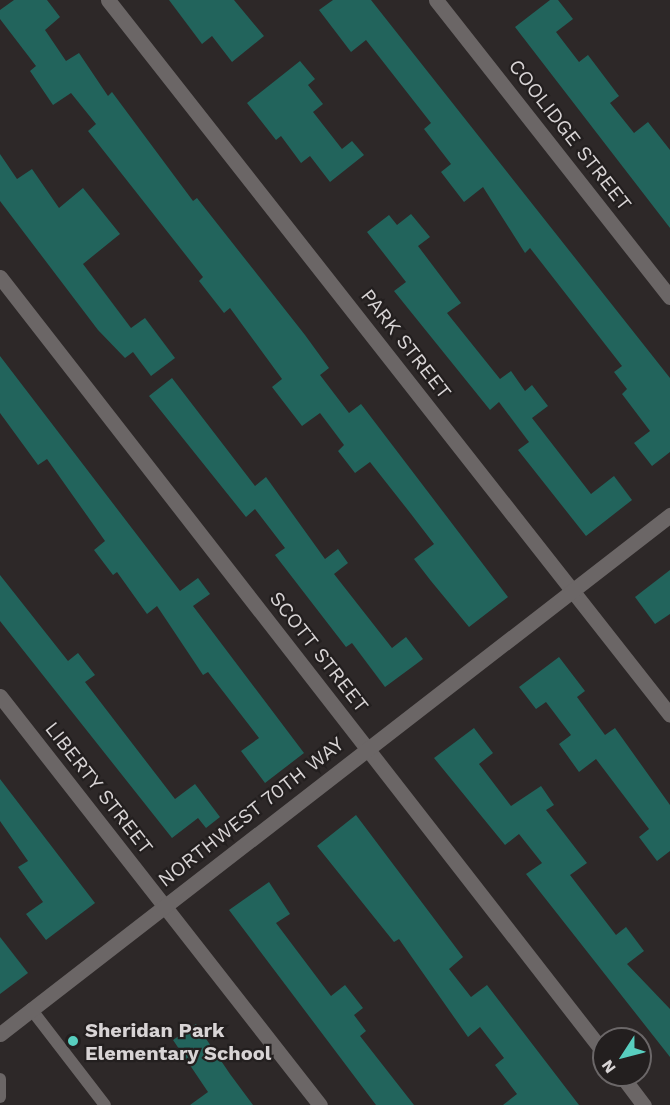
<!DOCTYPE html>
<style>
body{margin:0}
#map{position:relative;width:670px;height:1105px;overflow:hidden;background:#2d2828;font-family:"Work Sans",sans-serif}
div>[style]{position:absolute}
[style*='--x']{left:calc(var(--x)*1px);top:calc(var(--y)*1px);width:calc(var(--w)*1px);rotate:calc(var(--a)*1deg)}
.building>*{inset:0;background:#22645c}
.service>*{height:12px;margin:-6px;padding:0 6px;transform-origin:6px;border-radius:6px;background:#6b6666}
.minor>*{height:15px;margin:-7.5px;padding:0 7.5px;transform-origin:7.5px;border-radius:7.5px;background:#6b6666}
.dots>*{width:16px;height:16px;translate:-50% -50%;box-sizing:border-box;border:3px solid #231f1f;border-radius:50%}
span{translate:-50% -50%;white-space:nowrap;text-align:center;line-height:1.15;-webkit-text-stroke:4.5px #231f1f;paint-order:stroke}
.street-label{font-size:20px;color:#d8d4d5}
.poi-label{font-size:20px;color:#d8d4d5;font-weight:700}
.left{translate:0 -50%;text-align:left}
.north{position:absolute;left:592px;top:1027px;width:60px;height:60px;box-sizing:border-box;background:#231f1f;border:2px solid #6b6768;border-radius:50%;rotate:234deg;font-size:16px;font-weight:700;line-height:24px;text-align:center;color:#d8d4d5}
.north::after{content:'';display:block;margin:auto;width:21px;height:27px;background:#58cebf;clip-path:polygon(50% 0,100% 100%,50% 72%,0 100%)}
</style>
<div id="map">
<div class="building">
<div style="clip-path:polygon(14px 0,47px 0,60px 17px,45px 30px,66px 61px,79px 53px,108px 96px,112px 92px,193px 201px,197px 198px,305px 335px,329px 368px,320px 375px,349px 413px,361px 404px,508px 597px,469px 627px,431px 581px,414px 559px,434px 544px,411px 514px,370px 462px,355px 473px,338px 451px,344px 445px,320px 413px,302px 426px,272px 387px,282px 379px,230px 308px,224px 313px,199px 281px,203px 277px,88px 131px,96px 124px,71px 93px,53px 105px,30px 71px,36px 66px,0 19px,0 10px)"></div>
<div style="clip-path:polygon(169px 0,234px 0,264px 36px,232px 62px,212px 36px,202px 44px)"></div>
<div style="clip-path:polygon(333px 0,371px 0,670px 378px,670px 452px,652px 466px,634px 443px,650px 431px,622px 394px,627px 389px,614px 372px,622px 366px,530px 248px,525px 253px,483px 187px,464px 202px,441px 172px,451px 164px,424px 129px,431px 123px,366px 40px,351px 52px,319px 10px)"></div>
<div style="clip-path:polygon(550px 0,558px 0,573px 19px,556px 32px,579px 62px,588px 55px,619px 96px,610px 103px,634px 133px,648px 122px,670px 150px,670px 228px,515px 27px)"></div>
<div style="clip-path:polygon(300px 61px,315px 79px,308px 85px,323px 104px,313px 112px,342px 149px,352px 141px,364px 155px,330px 182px,310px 156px,301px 163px,281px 136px,276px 140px,247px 103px)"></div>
<div style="clip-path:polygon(0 154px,17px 179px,32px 169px,59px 208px,83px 188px,120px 234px,83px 264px,131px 328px,145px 318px,175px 358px,151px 376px,133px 352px,125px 358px,98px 330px,0 201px)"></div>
<div style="clip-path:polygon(411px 214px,430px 237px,418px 246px,461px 303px,447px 313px,500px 379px,511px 371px,525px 391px,532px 385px,548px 406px,532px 418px,591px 494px,614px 476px,632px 500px,586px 536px,518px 450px,529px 442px,499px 402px,490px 410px,394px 291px,406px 282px,367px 232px,389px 215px,397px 225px)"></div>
<div style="clip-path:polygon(0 356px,180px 591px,198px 578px,210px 594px,193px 606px,304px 753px,265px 783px,241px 751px,259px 738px,208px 672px,203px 675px,157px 606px,147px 614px,117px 572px,113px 575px,94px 550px,105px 541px,47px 459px,38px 465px,0 413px)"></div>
<div style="clip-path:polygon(172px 378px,255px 486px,266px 477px,325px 559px,338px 549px,348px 563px,334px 574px,392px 648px,406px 637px,423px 659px,385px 687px,352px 643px,346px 647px,275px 555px,285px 548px,255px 509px,246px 517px,149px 396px)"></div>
<div style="clip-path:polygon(670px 570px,670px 614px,655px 624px,635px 597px)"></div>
<div style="clip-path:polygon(0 575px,68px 661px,78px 653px,95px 675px,85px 682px,175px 799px,195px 784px,220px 817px,206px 828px,198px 818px,172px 838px,0 621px)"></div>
<div style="clip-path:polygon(559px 657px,585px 691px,577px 697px,605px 735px,615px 728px,670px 805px,670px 851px,657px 861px,639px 837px,649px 829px,596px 759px,579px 772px,559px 744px,571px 735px,546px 702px,536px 709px,519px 687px)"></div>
<div style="clip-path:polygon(474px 728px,493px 753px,479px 764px,511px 806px,541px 786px,554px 805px,546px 810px,587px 863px,570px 875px,616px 935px,626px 927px,644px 951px,627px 964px,670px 1009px,670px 1057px,526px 874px,542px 863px,519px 834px,505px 845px,434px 758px)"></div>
<div style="clip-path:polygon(0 779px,95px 903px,46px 940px,26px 914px,43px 902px,18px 867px,28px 861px,0 821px)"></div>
<div style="clip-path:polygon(356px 815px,463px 957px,449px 969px,471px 997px,487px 985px,579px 1105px,503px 1105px,517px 1094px,495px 1065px,504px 1058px,480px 1027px,468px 1037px,399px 939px,394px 942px,317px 846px)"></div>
<div style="clip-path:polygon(269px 882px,290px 914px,276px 923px,331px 996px,345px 985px,363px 1008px,354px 1015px,366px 1031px,360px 1036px,414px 1105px,376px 1105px,229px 910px)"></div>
<div style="clip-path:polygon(0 937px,28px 973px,0 994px)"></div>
<div style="clip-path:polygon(196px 1024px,230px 1074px,253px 1105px,190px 1105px,208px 1092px,173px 1040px)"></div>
</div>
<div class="service">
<div style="--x:31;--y:1009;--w:121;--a:52.4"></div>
<div style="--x:0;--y:1079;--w:18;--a:90"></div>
</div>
<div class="minor">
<div style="--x:108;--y:0;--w:909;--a:51.83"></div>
<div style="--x:436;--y:0;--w:378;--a:51.8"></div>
<div style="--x:0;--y:277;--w:983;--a:52.1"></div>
<div style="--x:0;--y:696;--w:519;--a:51.96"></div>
<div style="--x:0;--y:1034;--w:848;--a:-37.76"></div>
<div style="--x:621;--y:1075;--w:38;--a:53"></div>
</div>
<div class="dots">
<div style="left:73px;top:1041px;background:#58cebf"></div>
</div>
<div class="street-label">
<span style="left:570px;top:135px;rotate:52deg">COOLIDGE STREET</span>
<span style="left:406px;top:344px;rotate:52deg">PARK STREET</span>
<span style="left:319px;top:652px;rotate:52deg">SCOTT STREET</span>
<span style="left:99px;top:788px;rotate:52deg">LIBERTY STREET</span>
<span style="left:251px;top:812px;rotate:-38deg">NORTHWEST 70TH WAY</span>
</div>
<div class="poi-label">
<span class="left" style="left:85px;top:1042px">Sheridan Park<br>Elementary School</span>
</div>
<div class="north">N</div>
</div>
